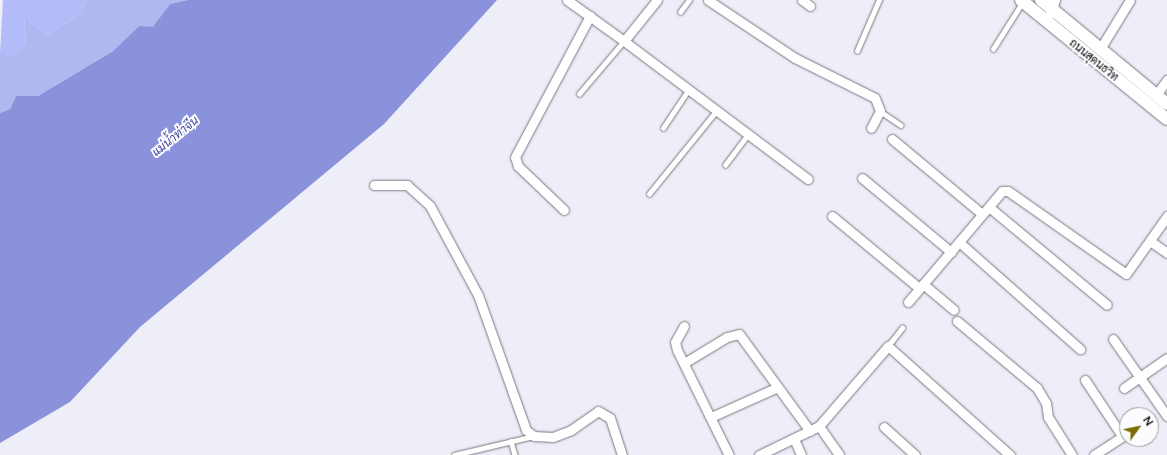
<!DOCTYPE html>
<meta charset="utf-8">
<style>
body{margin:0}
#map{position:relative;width:1167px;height:455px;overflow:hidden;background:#edeef7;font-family:Lato,Sarabun,sans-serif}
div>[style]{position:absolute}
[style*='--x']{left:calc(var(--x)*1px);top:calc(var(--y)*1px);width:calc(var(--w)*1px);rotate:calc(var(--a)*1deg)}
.green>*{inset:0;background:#b1b8f0}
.forest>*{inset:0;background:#b3bbf8}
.water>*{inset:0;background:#8b92dc}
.roads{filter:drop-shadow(0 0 1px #777880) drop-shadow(0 0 1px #777880)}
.service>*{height:4.5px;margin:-2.25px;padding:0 2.25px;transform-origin:2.25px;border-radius:2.25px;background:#fff}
.minor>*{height:9px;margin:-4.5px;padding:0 4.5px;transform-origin:4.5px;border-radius:4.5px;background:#fff}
.secondary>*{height:12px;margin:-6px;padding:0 6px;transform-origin:6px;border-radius:6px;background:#fff}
span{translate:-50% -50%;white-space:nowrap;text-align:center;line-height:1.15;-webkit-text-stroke:4px #fbfcfe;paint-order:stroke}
.street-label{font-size:11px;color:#0d0d10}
.water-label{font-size:12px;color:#45459c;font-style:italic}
.north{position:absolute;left:1119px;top:407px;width:40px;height:40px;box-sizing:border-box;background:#fbfcfe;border:1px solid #9c9c9f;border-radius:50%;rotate:57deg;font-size:11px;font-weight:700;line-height:16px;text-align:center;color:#0d0d10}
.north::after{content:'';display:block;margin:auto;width:14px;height:18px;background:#7b6c05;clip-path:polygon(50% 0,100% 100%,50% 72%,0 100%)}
</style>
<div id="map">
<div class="green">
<div style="clip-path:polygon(87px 0,188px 0,170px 4px,153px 28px,139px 26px,113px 51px,38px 96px,16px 96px,10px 109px,0 113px,0 53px,26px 44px,24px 17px,47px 35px,81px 14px)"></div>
</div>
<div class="forest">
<div style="clip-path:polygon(3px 0,87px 0,81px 14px,47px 35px,24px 17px,26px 44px,15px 58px,0 53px)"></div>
</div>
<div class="water">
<div style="clip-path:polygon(188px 0,497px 0,384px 124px,140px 327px,70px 402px,0 443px,0 113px,10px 109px,16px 96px,38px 96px,113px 51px,139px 26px,153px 27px,170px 4px)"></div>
</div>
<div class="roads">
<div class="service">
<div style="--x:680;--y:12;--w:15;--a:-53"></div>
<div style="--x:993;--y:49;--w:54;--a:-57.8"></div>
<div style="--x:857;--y:51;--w:56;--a:-66.7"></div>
<div style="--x:579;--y:94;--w:70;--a:-49.7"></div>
<div style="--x:880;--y:111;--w:25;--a:34"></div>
<div style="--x:663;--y:128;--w:47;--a:-56.3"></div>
<div style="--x:725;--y:165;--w:39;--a:-53"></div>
<div style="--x:649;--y:194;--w:108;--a:-51"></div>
<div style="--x:888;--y:346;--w:23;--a:-52"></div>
<div style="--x:511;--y:441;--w:15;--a:74"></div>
<div style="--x:454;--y:455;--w:82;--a:-13.4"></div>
</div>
<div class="minor">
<div style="--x:567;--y:0;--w:70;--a:35.7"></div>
<div style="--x:657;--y:0;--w:53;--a:128.8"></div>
<div style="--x:624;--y:41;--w:230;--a:36.9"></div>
<div style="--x:708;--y:0;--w:105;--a:33.7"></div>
<div style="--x:795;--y:58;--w:89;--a:26.6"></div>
<div style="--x:875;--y:98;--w:14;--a:69"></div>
<div style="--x:880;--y:111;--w:19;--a:118"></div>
<div style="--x:802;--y:0;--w:10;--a:37"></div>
<div style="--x:1050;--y:14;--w:15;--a:-70"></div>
<div style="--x:1100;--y:49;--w:57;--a:-58.5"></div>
<div style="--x:1156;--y:95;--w:19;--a:-54"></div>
<div style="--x:892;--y:139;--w:117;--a:39.8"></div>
<div style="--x:862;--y:178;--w:116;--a:39.7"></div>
<div style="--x:374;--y:185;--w:33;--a:0"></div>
<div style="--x:407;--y:185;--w:31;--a:42"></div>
<div style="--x:430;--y:206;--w:101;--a:61.7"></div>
<div style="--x:478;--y:295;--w:143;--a:70.4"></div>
<div style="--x:526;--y:430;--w:10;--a:37"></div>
<div style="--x:534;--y:436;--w:19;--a:3"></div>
<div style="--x:553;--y:437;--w:19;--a:-21"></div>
<div style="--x:571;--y:430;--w:33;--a:-35"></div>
<div style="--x:598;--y:411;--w:14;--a:30"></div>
<div style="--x:610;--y:418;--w:39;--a:72"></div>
<div style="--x:989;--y:207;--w:153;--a:39.7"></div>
<div style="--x:564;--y:210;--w:64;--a:-136.3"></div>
<div style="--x:518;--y:166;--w:9;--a:-108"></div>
<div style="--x:515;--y:157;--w:160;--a:-62"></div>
<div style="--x:832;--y:216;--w:113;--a:39.6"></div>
<div style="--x:1150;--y:241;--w:21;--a:35"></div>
<div style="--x:959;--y:242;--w:162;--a:41.5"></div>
<div style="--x:923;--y:284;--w:40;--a:40"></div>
<div style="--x:908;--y:302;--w:145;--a:-49.7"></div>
<div style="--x:1002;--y:191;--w:6;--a:0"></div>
<div style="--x:1008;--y:191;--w:144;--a:35.1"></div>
<div style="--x:1126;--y:274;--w:71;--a:-54.7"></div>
<div style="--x:957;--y:321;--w:104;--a:39.9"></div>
<div style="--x:1037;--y:388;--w:17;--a:59"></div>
<div style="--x:1046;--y:403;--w:14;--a:82"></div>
<div style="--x:1048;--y:417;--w:45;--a:57.7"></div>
<div style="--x:684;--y:326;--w:18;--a:119"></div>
<div style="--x:675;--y:342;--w:8;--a:76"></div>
<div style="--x:677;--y:350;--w:117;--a:63.7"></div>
<div style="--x:1113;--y:339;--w:94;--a:55"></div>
<div style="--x:684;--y:363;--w:50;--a:-31.2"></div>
<div style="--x:727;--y:337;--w:12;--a:-14"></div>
<div style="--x:739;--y:334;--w:120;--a:53.8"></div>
<div style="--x:1085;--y:380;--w:67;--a:56.5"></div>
<div style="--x:1124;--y:388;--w:52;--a:-34.9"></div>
<div style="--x:711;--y:417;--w:73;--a:-24.1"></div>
<div style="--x:819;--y:426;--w:35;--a:55"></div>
<div style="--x:884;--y:427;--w:42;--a:42.1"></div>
<div style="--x:794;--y:439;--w:17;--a:66"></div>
<div style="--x:759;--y:455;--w:67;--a:-25.8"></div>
<div style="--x:819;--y:426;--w:106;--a:-49.2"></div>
<div style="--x:888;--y:346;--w:164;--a:41.8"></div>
<div style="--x:1094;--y:455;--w:38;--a:-33"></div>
</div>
<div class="secondary">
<div style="--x:1021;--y:0;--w:188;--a:39.2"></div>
<div style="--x:1041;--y:0;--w:163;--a:39.5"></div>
</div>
</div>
<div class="street-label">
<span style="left:1094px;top:60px;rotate:39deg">ถนนสุคนธวิท</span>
</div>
<div class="water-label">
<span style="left:175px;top:136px;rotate:-39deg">แม่น้ำท่าจีน</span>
</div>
<div class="north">N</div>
</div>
